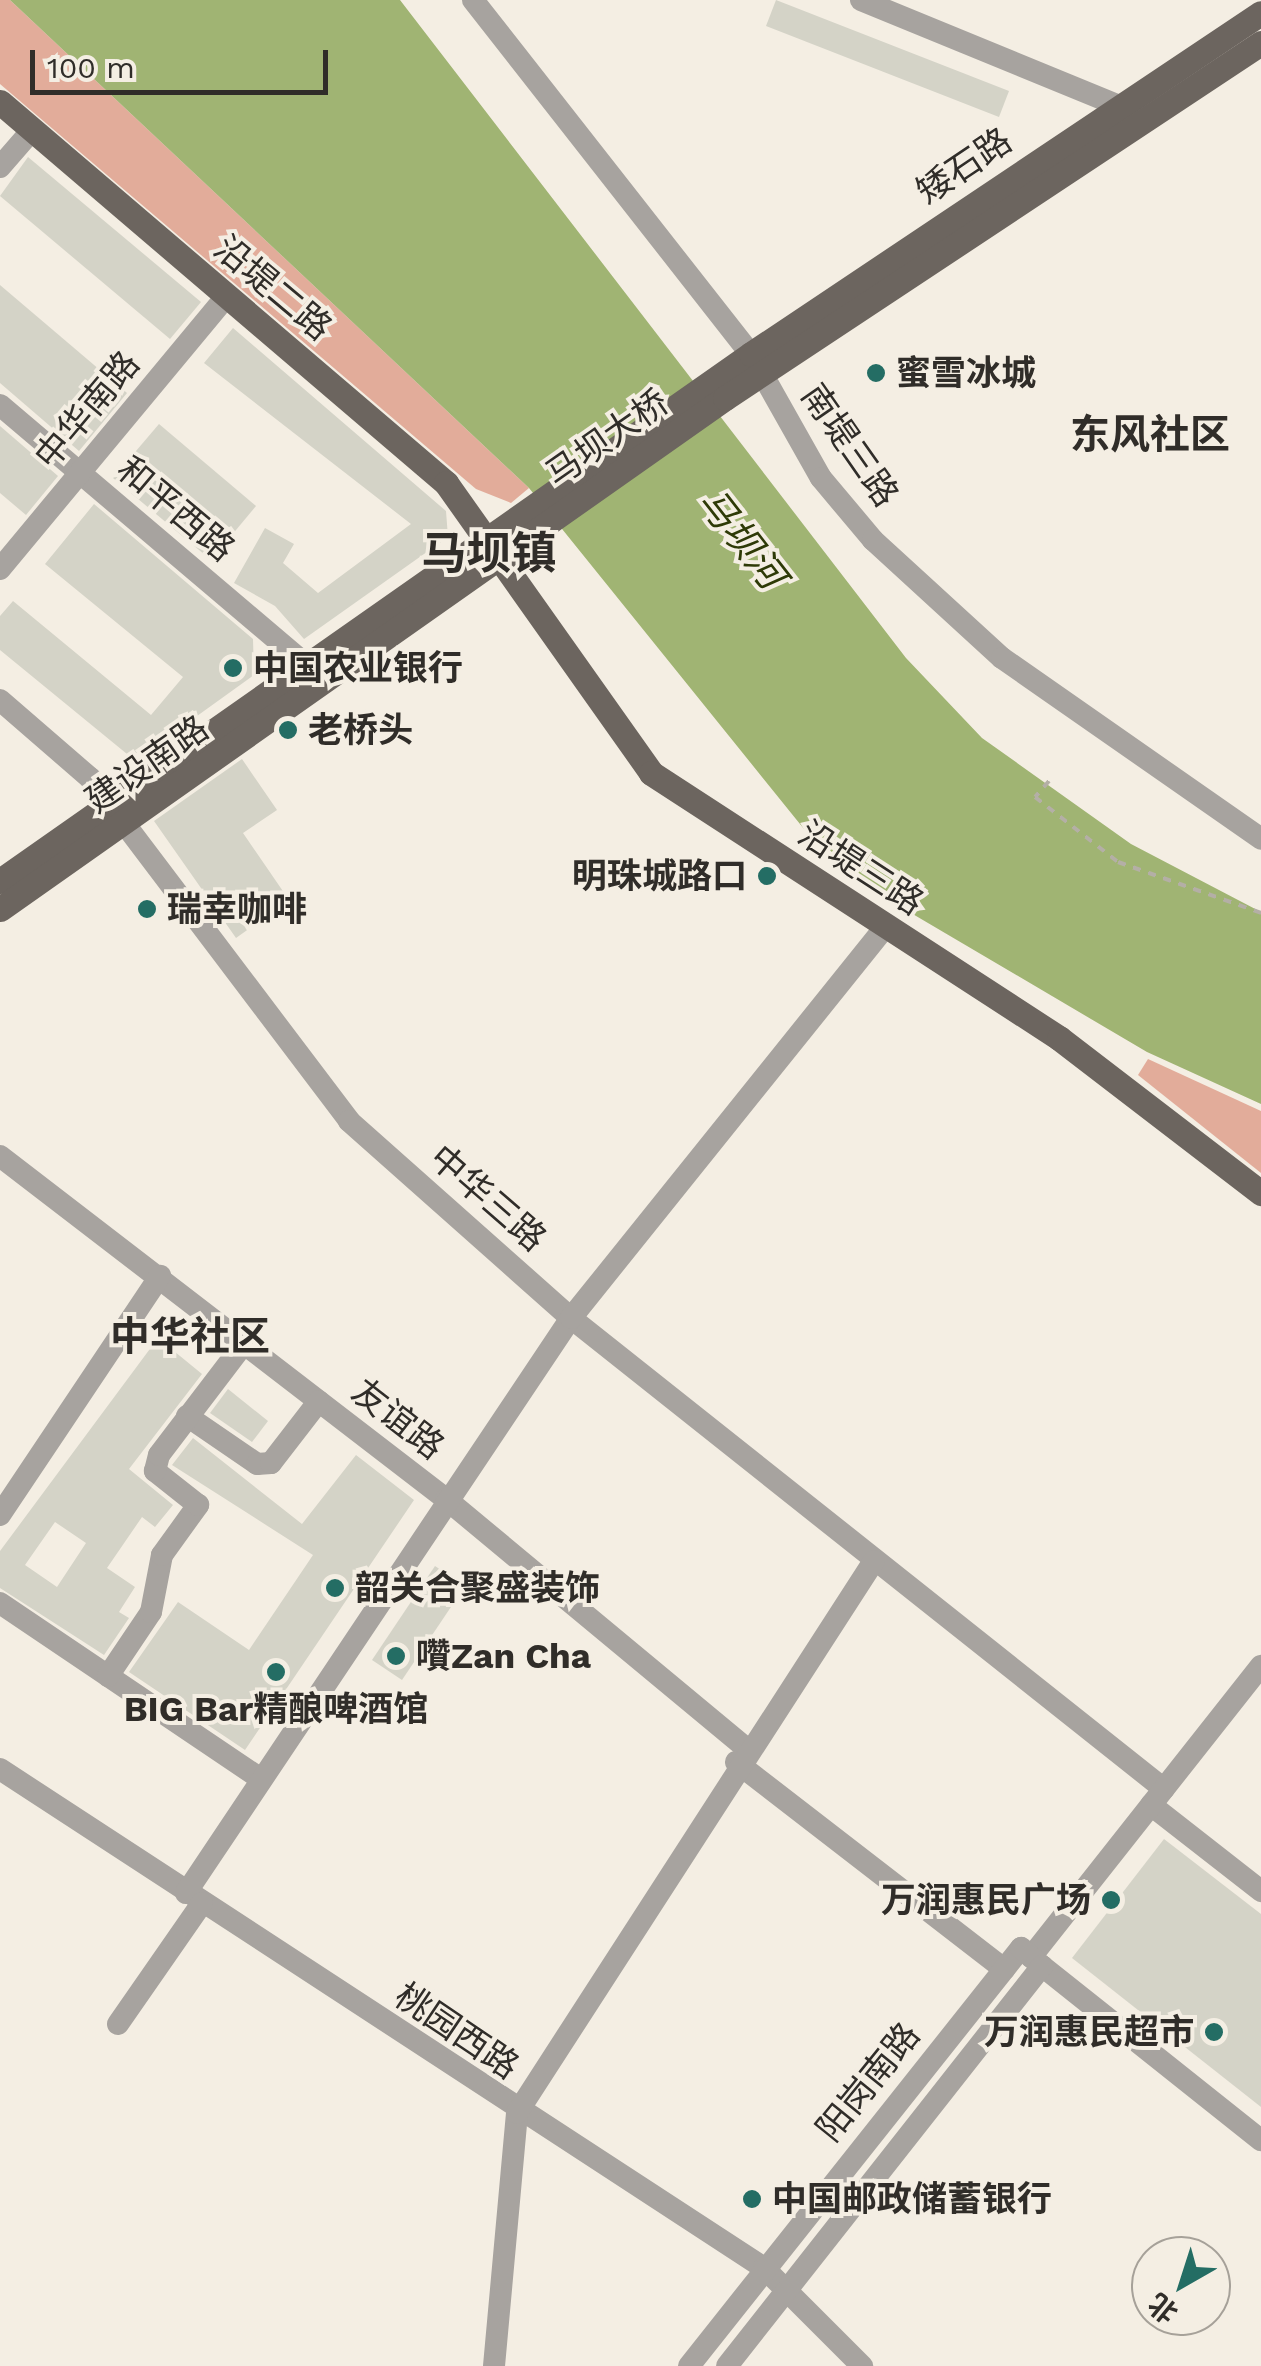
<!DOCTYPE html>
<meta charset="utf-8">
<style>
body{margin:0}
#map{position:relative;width:1261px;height:2366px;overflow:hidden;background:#f4eee3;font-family:"Work Sans","Noto Sans SC",sans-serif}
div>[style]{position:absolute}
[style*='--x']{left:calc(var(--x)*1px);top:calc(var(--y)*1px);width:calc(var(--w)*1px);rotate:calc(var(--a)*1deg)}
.green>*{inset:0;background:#e2ac9a}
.water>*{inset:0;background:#a0b473}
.building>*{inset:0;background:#d4d3c7}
.path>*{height:4px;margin-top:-2px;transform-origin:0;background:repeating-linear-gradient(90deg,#b4afa6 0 8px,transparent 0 16px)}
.minor>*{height:22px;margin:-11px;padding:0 11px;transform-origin:11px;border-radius:11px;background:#a7a39f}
.major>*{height:25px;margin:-12.5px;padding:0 12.5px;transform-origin:12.5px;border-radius:12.5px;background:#6c655f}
.dots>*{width:28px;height:28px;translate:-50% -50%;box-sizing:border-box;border:5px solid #f4eee3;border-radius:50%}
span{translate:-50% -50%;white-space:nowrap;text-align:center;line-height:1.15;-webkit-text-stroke:8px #f4eee3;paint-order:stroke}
.street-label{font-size:35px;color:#302d29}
.poi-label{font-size:35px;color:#302d29;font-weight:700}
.left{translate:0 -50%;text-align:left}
.right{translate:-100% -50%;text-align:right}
.water-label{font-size:38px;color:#2e3a07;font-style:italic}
.quarter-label{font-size:40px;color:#302d29;font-weight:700}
.district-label{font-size:45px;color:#302d29;font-weight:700}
.north{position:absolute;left:1131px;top:2236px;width:100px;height:100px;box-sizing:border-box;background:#f4eee3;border:2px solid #a6a199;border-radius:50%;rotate:219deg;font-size:28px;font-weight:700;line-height:40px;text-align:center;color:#302d29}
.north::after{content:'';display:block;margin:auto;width:35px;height:45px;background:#246d64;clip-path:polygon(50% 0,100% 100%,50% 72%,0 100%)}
.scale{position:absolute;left:30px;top:50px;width:298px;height:45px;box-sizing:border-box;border:5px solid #302d29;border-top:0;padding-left:12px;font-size:30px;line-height:35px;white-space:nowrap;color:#302d29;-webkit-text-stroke:8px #f4eee3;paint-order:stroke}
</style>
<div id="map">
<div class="green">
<div style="clip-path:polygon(0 0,10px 0,529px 488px,511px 503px,476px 489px,0 84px)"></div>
<div style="clip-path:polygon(1148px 1059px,1261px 1111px,1261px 1173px,1138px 1075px)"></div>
</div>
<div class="water">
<div style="clip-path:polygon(10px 0,400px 0,906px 658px,982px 738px,1131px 844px,1261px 912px,1261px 1104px,1147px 1052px,894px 903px,804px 829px,529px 488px)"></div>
</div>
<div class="building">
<div style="clip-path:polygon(776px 0,1009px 91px,999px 117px,766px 26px)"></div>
<div style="clip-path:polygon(28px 157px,201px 302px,170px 339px,0 196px)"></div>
<div style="clip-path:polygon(0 285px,127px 393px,79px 451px,0 383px)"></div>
<div style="clip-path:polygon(233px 328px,446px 511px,448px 537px,304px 639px,275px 606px,234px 583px,265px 528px,294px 544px,283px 563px,318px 593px,411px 524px,204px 363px)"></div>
<div style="clip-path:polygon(159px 424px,256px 506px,211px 560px,113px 478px)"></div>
<div style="clip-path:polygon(0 426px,58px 476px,26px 515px,0 493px)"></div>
<div style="clip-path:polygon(94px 504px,253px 639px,254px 675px,147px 752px,127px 754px,0 650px,0 616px,13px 601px,151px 715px,183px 677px,45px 564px)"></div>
<div style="clip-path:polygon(242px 759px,277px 810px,243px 833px,289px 900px,236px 938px,154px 821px)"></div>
<div style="clip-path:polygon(evenodd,158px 1338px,202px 1374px,129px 1469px,173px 1505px,155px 1527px,142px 1517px,107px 1568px,135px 1587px,119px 1612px,129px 1618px,104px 1655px,0 1588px,0 1551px,158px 1338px,55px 1522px,86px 1543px,57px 1587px,25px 1565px,55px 1522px)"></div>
<div style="clip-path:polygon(228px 1389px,268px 1421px,252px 1442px,210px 1413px)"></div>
<div style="clip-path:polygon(193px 1438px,302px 1524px,356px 1455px,414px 1500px,245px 1750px,129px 1672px,178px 1602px,249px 1650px,313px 1555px,172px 1465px)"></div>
<div style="clip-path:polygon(435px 1566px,465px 1586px,402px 1680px,372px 1660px)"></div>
<div style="clip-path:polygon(1164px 1839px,1261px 1914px,1261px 2107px,1072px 1958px)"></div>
</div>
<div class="path">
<div style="--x:1049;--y:781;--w:21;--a:131"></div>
<div style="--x:1035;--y:797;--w:105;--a:38.1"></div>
<div style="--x:1118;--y:862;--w:152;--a:19.6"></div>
</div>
<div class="minor">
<div style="--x:473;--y:0;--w:450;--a:51.9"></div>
<div style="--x:751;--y:354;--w:142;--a:60.6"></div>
<div style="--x:821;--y:478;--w:81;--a:50"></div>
<div style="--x:873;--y:540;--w:175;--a:42.5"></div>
<div style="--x:1002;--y:658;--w:316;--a:34.9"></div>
<div style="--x:861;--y:0;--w:277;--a:22.3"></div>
<div style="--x:0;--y:167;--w:50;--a:-49"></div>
<div style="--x:0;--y:405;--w:404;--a:40.3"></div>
<div style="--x:0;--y:569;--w:355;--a:-50.3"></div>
<div style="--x:0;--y:700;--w:119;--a:40.9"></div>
<div style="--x:90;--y:778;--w:430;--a:52.9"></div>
<div style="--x:349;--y:1121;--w:297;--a:41.6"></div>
<div style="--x:571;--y:1318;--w:757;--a:38.46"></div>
<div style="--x:0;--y:1156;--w:563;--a:37.56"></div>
<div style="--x:446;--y:1499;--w:390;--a:39.7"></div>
<div style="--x:187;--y:1416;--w:85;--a:34.4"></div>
<div style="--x:257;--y:1464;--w:14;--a:-4"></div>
<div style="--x:271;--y:1463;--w:78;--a:-52.3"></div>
<div style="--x:0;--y:1515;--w:288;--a:-56.2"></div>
<div style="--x:0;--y:1603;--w:315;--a:34"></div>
<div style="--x:108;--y:1676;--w:77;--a:-56.1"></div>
<div style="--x:151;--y:1612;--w:58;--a:-79.1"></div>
<div style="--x:162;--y:1555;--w:62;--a:-54.2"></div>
<div style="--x:198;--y:1505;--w:55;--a:-141.7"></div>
<div style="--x:155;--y:1471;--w:16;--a:-76"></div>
<div style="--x:159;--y:1455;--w:142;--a:-52.7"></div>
<div style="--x:736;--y:1762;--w:339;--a:37.7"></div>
<div style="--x:0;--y:1769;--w:913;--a:33.15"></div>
<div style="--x:764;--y:2268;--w:139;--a:45"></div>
<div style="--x:1151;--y:1805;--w:140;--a:38"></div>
<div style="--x:186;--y:1893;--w:692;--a:-56.2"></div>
<div style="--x:571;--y:1318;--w:503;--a:-51.22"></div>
<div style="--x:1031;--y:1957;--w:371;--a:-51.7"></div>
<div style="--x:1042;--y:1966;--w:280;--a:38.5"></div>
<div style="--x:118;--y:2024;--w:147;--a:-55.2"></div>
<div style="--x:494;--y:2366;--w:254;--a:-84.8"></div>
<div style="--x:517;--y:2113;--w:657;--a:-57.11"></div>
<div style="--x:689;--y:2366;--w:534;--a:-51.54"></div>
<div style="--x:1021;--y:1948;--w:28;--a:41"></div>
<div style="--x:1042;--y:1966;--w:509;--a:128.22"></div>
</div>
<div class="major">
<div style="--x:0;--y:102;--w:587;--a:40.51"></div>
<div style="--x:446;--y:483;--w:355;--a:54.7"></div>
<div style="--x:651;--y:773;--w:487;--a:33"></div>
<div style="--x:1059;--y:1038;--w:255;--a:37.5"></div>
<div style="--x:0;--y:881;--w:917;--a:-35.06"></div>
<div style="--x:751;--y:354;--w:613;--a:-33.77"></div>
<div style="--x:0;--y:909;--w:887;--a:-35.18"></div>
<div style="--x:725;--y:398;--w:643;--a:-33.52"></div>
</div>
<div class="dots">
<div style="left:876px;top:373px;background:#246d64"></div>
<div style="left:233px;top:668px;background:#246d64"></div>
<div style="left:288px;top:730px;background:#246d64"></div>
<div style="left:767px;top:876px;background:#246d64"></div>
<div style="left:147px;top:909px;background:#246d64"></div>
<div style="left:335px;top:1588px;background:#246d64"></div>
<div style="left:396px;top:1656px;background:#246d64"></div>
<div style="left:276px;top:1672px;background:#246d64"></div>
<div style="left:1111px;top:1900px;background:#246d64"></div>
<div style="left:1214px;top:2032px;background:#246d64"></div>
<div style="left:752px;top:2199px;background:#246d64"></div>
</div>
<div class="street-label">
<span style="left:964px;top:166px;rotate:-34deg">矮石路</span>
<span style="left:273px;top:288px;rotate:40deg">沿堤二路</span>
<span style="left:87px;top:410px;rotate:-50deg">中华南路</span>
<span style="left:607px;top:438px;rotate:-35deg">马坝大桥</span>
<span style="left:850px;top:445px;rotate:55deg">南堤三路</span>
<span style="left:176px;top:509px;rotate:40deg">和平西路</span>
<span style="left:147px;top:764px;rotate:-35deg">建设南路</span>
<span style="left:861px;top:868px;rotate:33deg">沿堤三路</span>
<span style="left:488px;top:1198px;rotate:41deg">中华三路</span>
<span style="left:398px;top:1419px;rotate:38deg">友谊路</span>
<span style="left:457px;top:2031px;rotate:34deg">桃园西路</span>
<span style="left:868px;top:2082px;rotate:-51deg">阳岗南路</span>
</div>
<div class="poi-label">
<span class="left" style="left:896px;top:373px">蜜雪冰城</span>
<span class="left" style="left:253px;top:668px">中国农业银行</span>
<span class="left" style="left:308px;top:730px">老桥头</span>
<span class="right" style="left:747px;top:876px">明珠城路口</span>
<span class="left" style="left:167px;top:909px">瑞幸咖啡</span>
<span class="left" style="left:355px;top:1588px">韶关合聚盛装饰</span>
<span class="left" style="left:416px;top:1656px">囋Zan Cha</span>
<span style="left:276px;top:1709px">BIG Bar精酿啤酒馆</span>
<span class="right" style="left:1091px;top:1900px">万润惠民广场</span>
<span class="right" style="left:1194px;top:2032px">万润惠民超市</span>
<span class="left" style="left:772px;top:2199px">中国邮政储蓄银行</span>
</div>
<div class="water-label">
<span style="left:741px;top:539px;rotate:52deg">马坝河</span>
</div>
<div class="quarter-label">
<span style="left:1150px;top:435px">东风社区</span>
<span style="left:190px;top:1337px">中华社区</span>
</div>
<div class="district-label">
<span style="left:489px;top:554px">马坝镇</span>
</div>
<div class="north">北</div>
<div class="scale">100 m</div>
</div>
